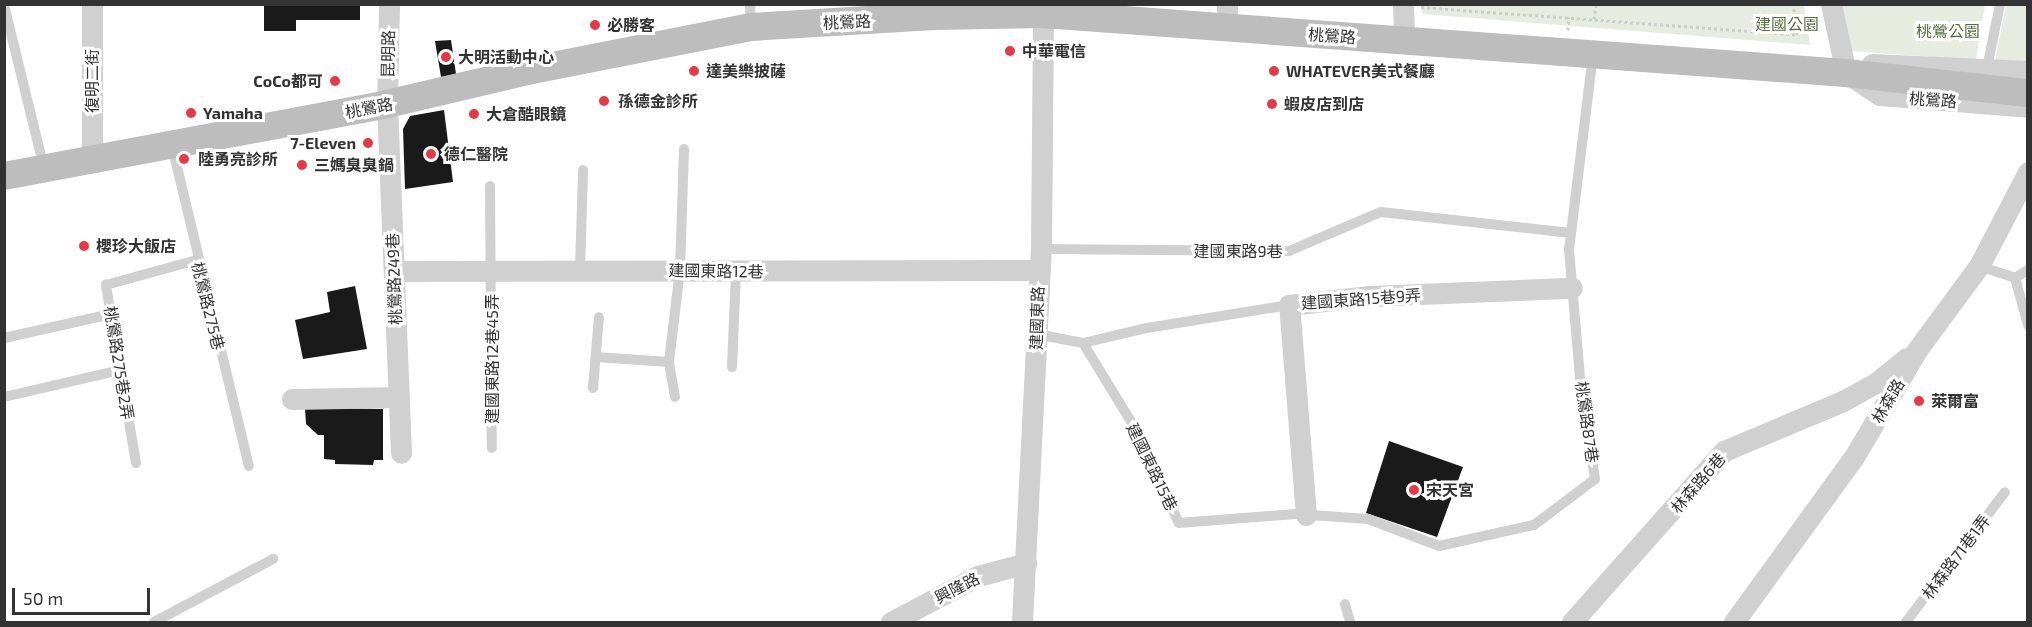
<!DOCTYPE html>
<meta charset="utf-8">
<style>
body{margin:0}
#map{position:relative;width:2032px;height:627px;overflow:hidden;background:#fff;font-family:"Exo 2","Noto Sans TC",sans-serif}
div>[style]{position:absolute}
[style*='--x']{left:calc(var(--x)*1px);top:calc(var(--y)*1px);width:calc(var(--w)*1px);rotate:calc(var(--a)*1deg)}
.green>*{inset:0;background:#e6ecdf}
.building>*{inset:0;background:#1a1a1a}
.path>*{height:3px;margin-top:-1.5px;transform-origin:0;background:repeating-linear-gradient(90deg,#cdcdcd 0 3px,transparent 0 6px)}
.service>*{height:10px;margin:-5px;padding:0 5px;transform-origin:5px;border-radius:5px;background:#d0d0d0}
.minor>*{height:21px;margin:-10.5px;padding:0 10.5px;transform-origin:10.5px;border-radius:10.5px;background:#d0d0d0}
.secondary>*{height:28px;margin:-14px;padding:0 14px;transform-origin:14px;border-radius:14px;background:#bdbdbd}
.dots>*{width:16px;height:16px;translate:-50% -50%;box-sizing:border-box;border:3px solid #fff;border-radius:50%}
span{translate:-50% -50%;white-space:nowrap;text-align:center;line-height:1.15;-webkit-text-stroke:6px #fff;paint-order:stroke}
.street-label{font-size:16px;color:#333}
.park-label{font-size:16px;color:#56703f}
.poi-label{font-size:16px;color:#333;font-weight:700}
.left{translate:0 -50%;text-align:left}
.right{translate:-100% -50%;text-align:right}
.frame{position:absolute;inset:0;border:6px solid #333;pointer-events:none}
.scale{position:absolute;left:12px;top:588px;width:138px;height:27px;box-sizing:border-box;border:3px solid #333;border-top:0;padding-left:8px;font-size:18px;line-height:21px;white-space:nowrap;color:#333;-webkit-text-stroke:4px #fff;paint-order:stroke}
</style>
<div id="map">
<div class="green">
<div style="clip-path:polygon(1422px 5px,1804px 5px,1810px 45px,1422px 14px)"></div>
<div style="clip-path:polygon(1842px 5px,1985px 5px,1976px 60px,1850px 51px)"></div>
<div style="clip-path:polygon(2006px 5px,2027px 5px,2027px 62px,1995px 60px)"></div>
</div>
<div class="building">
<div style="clip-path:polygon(264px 4px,360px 4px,360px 20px,296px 20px,296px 31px,264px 31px)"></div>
<div style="clip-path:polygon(451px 40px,456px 74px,441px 77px,435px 41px)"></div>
<div style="clip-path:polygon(444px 110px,453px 182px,405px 189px,403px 129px,410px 116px)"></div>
<div style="clip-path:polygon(355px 286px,367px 349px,303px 359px,295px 320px,330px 312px,327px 292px)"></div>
<div style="clip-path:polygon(305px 408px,383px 409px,383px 460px,374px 460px,373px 465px,335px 464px,335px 460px,324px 459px,324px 435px,318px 435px,306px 424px)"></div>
<div style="clip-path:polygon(1389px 441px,1463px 467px,1437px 537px,1366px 513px)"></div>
</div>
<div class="path">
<div style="--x:1421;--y:7;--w:378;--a:4.2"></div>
<div style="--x:1798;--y:35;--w:31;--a:-99"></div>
<div style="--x:1594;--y:19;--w:15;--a:-82"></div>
<div style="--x:1568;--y:30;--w:13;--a:-86"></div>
</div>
<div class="service">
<div style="--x:750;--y:4;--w:23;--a:88"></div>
<div style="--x:4;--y:5;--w:168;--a:76.2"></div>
<div style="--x:1987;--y:68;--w:65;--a:-78.5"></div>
<div style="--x:172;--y:146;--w:329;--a:76.5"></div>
<div style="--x:490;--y:186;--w:262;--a:89.6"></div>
<div style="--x:1041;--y:249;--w:248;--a:0.5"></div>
<div style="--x:1289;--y:251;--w:100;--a:-23"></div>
<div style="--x:1381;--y:212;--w:191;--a:6.3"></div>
<div style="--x:1979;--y:266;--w:38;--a:18"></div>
<div style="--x:2015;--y:278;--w:49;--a:74.5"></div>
<div style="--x:580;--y:268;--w:98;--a:-88.2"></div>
<div style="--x:2015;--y:278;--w:15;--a:-32"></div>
<div style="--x:1036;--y:334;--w:48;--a:10.8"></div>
<div style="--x:1083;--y:343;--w:96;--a:58.6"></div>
<div style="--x:1133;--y:425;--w:108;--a:64.9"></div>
<div style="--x:1179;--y:523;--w:117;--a:-4.4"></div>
<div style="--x:1296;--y:514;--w:72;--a:4"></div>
<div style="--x:1368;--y:519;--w:76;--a:20.8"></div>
<div style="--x:1439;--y:546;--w:97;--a:-12.5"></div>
<div style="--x:1534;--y:525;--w:76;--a:-37"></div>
<div style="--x:1595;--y:479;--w:91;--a:-98.8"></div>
<div style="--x:1581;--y:389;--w:140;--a:-94.9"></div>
<div style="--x:1569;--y:250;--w:196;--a:-83"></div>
<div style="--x:4;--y:338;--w:110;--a:-12.6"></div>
<div style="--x:1083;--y:343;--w:66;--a:-13.2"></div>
<div style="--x:1147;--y:328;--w:144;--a:-9.2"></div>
<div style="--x:596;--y:357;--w:73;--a:3.9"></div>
<div style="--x:732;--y:367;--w:95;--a:-87.6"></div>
<div style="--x:593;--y:388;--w:71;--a:-85.2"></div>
<div style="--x:4;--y:397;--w:119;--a:-13.1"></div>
<div style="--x:675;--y:397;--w:36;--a:-100"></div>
<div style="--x:669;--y:362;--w:93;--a:-83.2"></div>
<div style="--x:680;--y:270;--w:121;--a:-88.1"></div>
<div style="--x:136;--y:463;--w:181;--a:-99.6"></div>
<div style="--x:106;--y:285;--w:94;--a:-15.4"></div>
<div style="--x:1345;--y:604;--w:19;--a:74"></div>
<div style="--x:154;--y:622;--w:135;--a:-27.9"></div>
<div style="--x:1906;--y:622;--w:163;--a:-52.7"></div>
</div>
<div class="minor">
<div style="--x:92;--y:4;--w:154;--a:90"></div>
<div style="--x:389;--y:4;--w:100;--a:91.1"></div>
<div style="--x:387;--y:104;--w:349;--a:87.7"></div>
<div style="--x:1227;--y:4;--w:24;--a:90"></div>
<div style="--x:1403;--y:4;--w:37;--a:88"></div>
<div style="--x:1831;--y:4;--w:71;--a:77.7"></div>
<div style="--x:1872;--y:64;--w:156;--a:2.6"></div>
<div style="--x:1849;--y:75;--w:37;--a:33"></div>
<div style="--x:1880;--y:95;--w:148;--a:4.6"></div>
<div style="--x:394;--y:271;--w:645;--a:-0.09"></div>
<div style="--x:292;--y:399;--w:107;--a:-1.1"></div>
<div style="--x:1306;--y:515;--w:211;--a:-94.6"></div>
<div style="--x:1289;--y:305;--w:81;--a:-6.4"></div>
<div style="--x:1369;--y:296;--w:203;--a:-2.3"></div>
<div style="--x:891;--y:622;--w:98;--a:-27.9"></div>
<div style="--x:978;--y:576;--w:50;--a:-15.2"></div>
<div style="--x:1022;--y:622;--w:373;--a:-87.1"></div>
<div style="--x:1041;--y:249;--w:245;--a:-89.5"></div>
<div style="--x:1572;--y:622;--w:229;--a:-48.4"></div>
<div style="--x:1724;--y:451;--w:129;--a:-22.8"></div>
<div style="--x:1843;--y:401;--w:39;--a:-29"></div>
<div style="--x:1877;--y:382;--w:38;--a:-39"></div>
<div style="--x:1734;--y:622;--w:204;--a:-54"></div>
<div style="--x:1854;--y:457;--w:124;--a:-59.5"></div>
<div style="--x:1917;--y:350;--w:104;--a:-53.6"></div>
<div style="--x:1979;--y:266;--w:106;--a:-62.5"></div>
</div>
<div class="secondary">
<div style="--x:4;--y:176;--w:390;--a:-10.6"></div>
<div style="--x:387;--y:104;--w:149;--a:-13.2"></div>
<div style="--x:532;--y:70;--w:223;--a:-11.1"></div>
<div style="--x:751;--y:27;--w:184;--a:-3.4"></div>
<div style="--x:935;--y:16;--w:108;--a:-1.1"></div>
<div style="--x:1043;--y:14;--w:805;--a:4.2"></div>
<div style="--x:1846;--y:73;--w:183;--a:6.3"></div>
</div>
<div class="dots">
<div style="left:595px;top:25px;background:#e63946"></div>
<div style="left:1010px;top:51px;background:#e63946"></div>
<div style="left:446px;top:57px;background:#e63946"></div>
<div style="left:694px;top:71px;background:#e63946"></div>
<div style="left:1274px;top:71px;background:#e63946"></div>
<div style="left:335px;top:81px;background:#e63946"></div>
<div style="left:604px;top:101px;background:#e63946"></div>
<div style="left:1272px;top:104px;background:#e63946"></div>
<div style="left:191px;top:113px;background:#e63946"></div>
<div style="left:474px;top:114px;background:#e63946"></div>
<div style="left:368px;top:143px;background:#e63946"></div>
<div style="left:431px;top:154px;background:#e63946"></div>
<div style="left:184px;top:159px;background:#e63946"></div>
<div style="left:302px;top:165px;background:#e63946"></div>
<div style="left:84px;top:246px;background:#e63946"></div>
<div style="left:1919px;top:401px;background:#e63946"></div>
<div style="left:1414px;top:490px;background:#e63946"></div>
</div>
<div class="street-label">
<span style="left:847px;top:22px;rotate:-3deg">桃鶯路</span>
<span style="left:1332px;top:36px;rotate:4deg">桃鶯路</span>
<span style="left:388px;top:54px;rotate:-89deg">昆明路</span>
<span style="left:92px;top:81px;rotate:-90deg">復明二街</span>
<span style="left:1933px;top:100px;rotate:4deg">桃鶯路</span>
<span style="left:369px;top:108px;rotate:-11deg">桃鶯路</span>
<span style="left:1238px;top:251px">建國東路9巷</span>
<span style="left:716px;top:271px;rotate:1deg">建國東路12巷</span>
<span style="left:394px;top:279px;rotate:-92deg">桃鶯路249巷</span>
<span style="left:1361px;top:299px;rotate:-4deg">建國東路15巷9弄</span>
<span style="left:208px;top:306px;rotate:76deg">桃鶯路275巷</span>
<span style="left:1037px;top:318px;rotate:-88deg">建國東路</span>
<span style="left:492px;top:359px;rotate:-90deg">建國東路12巷45弄</span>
<span style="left:119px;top:363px;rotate:81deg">桃鶯路275巷2弄</span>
<span style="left:1888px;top:401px;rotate:-60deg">林森路</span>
<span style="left:1587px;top:422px;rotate:82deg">桃鶯路87巷</span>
<span style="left:1152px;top:467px;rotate:64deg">建國東路15巷</span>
<span style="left:1698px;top:483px;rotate:-49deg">林森路6巷</span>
<span style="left:1956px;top:557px;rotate:-53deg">林森路71巷1弄</span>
<span style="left:957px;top:588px;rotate:-27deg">興隆路</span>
</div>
<div class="park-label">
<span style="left:1787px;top:24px">建國公園</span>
<span style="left:1948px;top:31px">桃鶯公園</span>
</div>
<div class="poi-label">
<span class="left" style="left:607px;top:25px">必勝客</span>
<span class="left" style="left:1022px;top:51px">中華電信</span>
<span class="left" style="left:458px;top:57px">大明活動中心</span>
<span class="left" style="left:706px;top:71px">達美樂披薩</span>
<span class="left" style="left:1286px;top:71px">WHATEVER美式餐廳</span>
<span class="right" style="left:323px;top:81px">CoCo都可</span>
<span class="left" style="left:618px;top:101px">孫德金診所</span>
<span class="left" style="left:1284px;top:104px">蝦皮店到店</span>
<span class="left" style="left:203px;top:113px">Yamaha</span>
<span class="left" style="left:486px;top:114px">大倉酷眼鏡</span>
<span class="right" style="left:356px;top:143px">7-Eleven</span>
<span class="left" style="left:444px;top:154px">德仁醫院</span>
<span class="left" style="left:198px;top:159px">陸勇亮診所</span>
<span class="left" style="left:314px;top:165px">三媽臭臭鍋</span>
<span class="left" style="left:96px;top:246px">櫻珍大飯店</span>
<span class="left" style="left:1931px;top:401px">萊爾富</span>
<span class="left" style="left:1426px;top:490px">宋天宮</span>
</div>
<div class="frame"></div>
<div class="scale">50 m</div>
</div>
